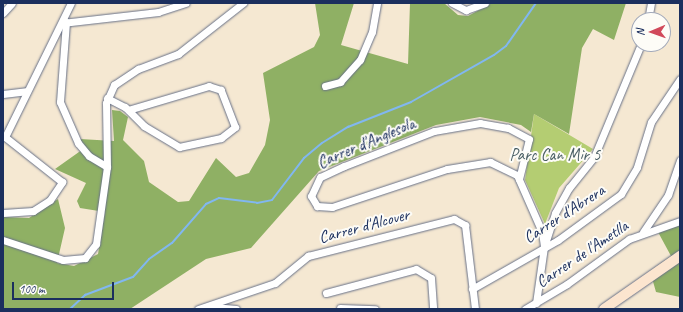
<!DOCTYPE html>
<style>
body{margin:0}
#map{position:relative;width:683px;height:312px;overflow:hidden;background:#f5e8d2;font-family:Caveat,sans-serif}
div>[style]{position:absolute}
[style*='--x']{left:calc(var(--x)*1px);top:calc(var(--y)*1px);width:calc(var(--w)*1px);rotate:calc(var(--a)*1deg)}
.green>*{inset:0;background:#b4cd72}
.forest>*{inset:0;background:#8fb064}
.stream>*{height:2px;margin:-1px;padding:0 1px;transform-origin:1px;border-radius:1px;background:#81b7f0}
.roads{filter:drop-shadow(0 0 1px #677087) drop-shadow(0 0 1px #677087)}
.street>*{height:7px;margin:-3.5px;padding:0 3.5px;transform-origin:3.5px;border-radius:3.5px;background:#fff}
.secondary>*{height:10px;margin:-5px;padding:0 5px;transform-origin:5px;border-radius:5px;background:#fce5cf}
span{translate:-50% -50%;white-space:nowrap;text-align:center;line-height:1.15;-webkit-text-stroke:4px #fdfcf7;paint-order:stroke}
.street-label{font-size:17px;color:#1b2f5e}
.park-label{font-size:17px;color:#495e64}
.frame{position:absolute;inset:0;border:4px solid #1b2f5e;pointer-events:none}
.north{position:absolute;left:631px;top:12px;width:40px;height:40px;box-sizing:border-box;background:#fdfcf7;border:1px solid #a3aaba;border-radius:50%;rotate:268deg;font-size:11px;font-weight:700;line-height:16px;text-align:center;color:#1b2f5e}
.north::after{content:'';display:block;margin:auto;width:14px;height:18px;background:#d1495b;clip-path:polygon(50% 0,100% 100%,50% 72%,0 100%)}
.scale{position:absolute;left:12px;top:282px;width:102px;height:18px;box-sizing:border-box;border:2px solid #1b2f5e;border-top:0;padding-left:5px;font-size:12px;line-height:14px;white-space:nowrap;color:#1b2f5e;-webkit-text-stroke:3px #fdfcf7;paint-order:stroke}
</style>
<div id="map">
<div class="green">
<div style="clip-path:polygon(534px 114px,593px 149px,559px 188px,545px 224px,525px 180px)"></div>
</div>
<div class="forest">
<div style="clip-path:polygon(315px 3px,354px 3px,341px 45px,408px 64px,410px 3px,444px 3px,458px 15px,468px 16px,492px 3px,626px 3px,614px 40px,593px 29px,582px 48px,569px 134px,534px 114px,531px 132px,521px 125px,480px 117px,436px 125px,319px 171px,251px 248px,206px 259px,130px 309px,3px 309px,3px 217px,29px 218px,58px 199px,65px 228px,57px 263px,74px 266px,98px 254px,105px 212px,80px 208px,77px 201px,86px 183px,55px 169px,86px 147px,80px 139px,114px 141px,112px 110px,120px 111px,128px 117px,123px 140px,144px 161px,149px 182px,178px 202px,189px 201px,216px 158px,236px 177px,249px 173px,265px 145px,270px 120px,263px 73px,314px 47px,320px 35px)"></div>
<div style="clip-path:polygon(680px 225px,680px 297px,656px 292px,650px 271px,671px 256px,658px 232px)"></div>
</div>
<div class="stream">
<div style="--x:70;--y:309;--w:21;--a:-43"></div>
<div style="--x:85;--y:295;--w:51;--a:-20.6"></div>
<div style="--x:133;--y:277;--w:24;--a:-48"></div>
<div style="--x:149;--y:259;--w:28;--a:-35"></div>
<div style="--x:172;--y:243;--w:52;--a:-48.9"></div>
<div style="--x:206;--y:204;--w:14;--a:-25"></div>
<div style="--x:219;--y:198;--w:38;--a:7"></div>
<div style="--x:257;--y:203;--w:15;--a:-11"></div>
<div style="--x:272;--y:200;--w:53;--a:-52.7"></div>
<div style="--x:304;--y:158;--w:23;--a:-40"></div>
<div style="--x:322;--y:143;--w:31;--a:-32"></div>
<div style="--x:348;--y:127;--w:68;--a:-21.6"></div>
<div style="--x:411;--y:102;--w:95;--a:-29.5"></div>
<div style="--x:494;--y:55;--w:15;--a:-37"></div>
<div style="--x:506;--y:46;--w:52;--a:-55.1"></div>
</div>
<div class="roads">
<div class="street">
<div style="--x:452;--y:3;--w:16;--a:27"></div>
<div style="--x:466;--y:10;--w:20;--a:-20"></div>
<div style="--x:3;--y:13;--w:13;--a:-48"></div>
<div style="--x:648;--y:20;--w:17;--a:-80"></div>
<div style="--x:66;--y:22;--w:80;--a:94.3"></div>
<div style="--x:60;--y:102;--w:45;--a:66.3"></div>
<div style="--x:78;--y:143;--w:17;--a:50"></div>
<div style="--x:89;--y:156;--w:21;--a:31"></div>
<div style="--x:107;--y:167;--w:64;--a:-90.9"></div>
<div style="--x:106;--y:103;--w:20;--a:-66"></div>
<div style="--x:114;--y:85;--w:29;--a:-34"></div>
<div style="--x:138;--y:69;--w:43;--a:-20.6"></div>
<div style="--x:178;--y:54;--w:83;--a:-38.1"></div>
<div style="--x:62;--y:23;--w:97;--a:-6.5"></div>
<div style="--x:158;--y:12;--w:29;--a:-18"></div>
<div style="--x:325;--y:86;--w:16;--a:-15"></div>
<div style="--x:340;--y:82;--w:30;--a:-48"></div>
<div style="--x:360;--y:60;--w:30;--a:-67"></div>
<div style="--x:372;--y:32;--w:29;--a:-80"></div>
<div style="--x:3;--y:94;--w:23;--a:-7"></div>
<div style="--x:107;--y:98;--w:20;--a:27"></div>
<div style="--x:125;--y:107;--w:27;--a:45"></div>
<div style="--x:144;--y:126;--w:41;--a:31"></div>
<div style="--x:179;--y:147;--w:43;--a:-12.1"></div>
<div style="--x:221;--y:138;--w:18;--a:-38"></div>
<div style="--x:235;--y:127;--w:40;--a:-111"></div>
<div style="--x:221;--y:90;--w:13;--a:-162"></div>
<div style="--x:209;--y:86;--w:84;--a:163.5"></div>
<div style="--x:5;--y:137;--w:149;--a:-63.8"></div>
<div style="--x:519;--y:179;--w:41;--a:-76"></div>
<div style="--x:529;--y:139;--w:24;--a:-152"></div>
<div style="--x:508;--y:128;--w:28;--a:-170"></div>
<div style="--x:480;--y:123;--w:47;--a:170.1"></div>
<div style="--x:434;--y:131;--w:97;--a:158.7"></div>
<div style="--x:344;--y:166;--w:26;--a:155"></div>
<div style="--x:320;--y:177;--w:21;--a:115"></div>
<div style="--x:311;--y:196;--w:12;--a:59"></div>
<div style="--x:317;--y:206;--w:15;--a:4"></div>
<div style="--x:332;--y:207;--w:121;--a:-18.3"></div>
<div style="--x:447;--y:169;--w:44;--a:-9.2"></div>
<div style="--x:490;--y:162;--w:30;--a:26"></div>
<div style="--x:517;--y:175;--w:62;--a:66.3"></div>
<div style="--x:542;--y:232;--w:15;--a:82"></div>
<div style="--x:3;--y:213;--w:30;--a:-4"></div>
<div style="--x:33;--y:211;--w:20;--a:-33"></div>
<div style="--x:50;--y:200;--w:22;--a:-56"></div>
<div style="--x:62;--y:182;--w:73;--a:-141.7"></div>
<div style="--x:643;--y:232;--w:45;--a:-56"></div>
<div style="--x:668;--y:195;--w:37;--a:-71"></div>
<div style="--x:3;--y:240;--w:63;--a:18.4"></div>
<div style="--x:63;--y:260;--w:22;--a:-5"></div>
<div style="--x:85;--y:258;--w:18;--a:-52"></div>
<div style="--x:96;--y:244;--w:78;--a:-81.9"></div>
<div style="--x:472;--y:289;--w:99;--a:-29.7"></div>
<div style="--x:558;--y:240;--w:78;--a:-36.1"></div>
<div style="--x:621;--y:194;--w:31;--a:-59"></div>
<div style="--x:637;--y:167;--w:47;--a:-72.7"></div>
<div style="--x:651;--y:122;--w:52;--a:-56"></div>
<div style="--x:326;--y:293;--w:93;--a:-14.9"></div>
<div style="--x:416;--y:269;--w:17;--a:31"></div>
<div style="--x:431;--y:278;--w:31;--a:86"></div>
<div style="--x:536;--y:303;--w:57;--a:-81.9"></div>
<div style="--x:544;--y:247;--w:36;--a:-72"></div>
<div style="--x:555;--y:213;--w:29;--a:-61"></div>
<div style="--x:569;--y:188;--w:40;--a:-51"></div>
<div style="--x:594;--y:157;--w:122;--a:-67.4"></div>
<div style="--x:213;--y:307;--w:23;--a:5"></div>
<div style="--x:340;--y:308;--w:35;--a:2"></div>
<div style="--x:198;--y:309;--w:81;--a:-18.7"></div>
<div style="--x:275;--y:283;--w:43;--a:-39.3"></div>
<div style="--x:308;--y:256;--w:151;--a:-14.2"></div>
<div style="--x:454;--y:219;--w:13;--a:29"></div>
<div style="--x:465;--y:225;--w:85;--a:83.2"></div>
<div style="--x:525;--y:309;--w:49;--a:-30.8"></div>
<div style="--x:567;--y:284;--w:77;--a:-36"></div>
<div style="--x:629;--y:239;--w:54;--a:-19.4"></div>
</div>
<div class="secondary">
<div style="--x:604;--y:309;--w:93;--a:-34.9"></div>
</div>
</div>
<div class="street-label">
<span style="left:366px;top:143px;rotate:-23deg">Carrer d'Anglesola</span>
<span style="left:564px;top:214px;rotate:-33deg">Carrer d'Abrera</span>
<span style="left:364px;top:226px;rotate:-15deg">Carrer d'Alcover</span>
<span style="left:582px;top:254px;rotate:-34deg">Carrer de l'Ametlla</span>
</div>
<div class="park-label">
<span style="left:555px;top:155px">Parc Can Mir 5</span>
</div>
<div class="frame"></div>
<div class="north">N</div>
<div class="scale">100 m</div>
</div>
